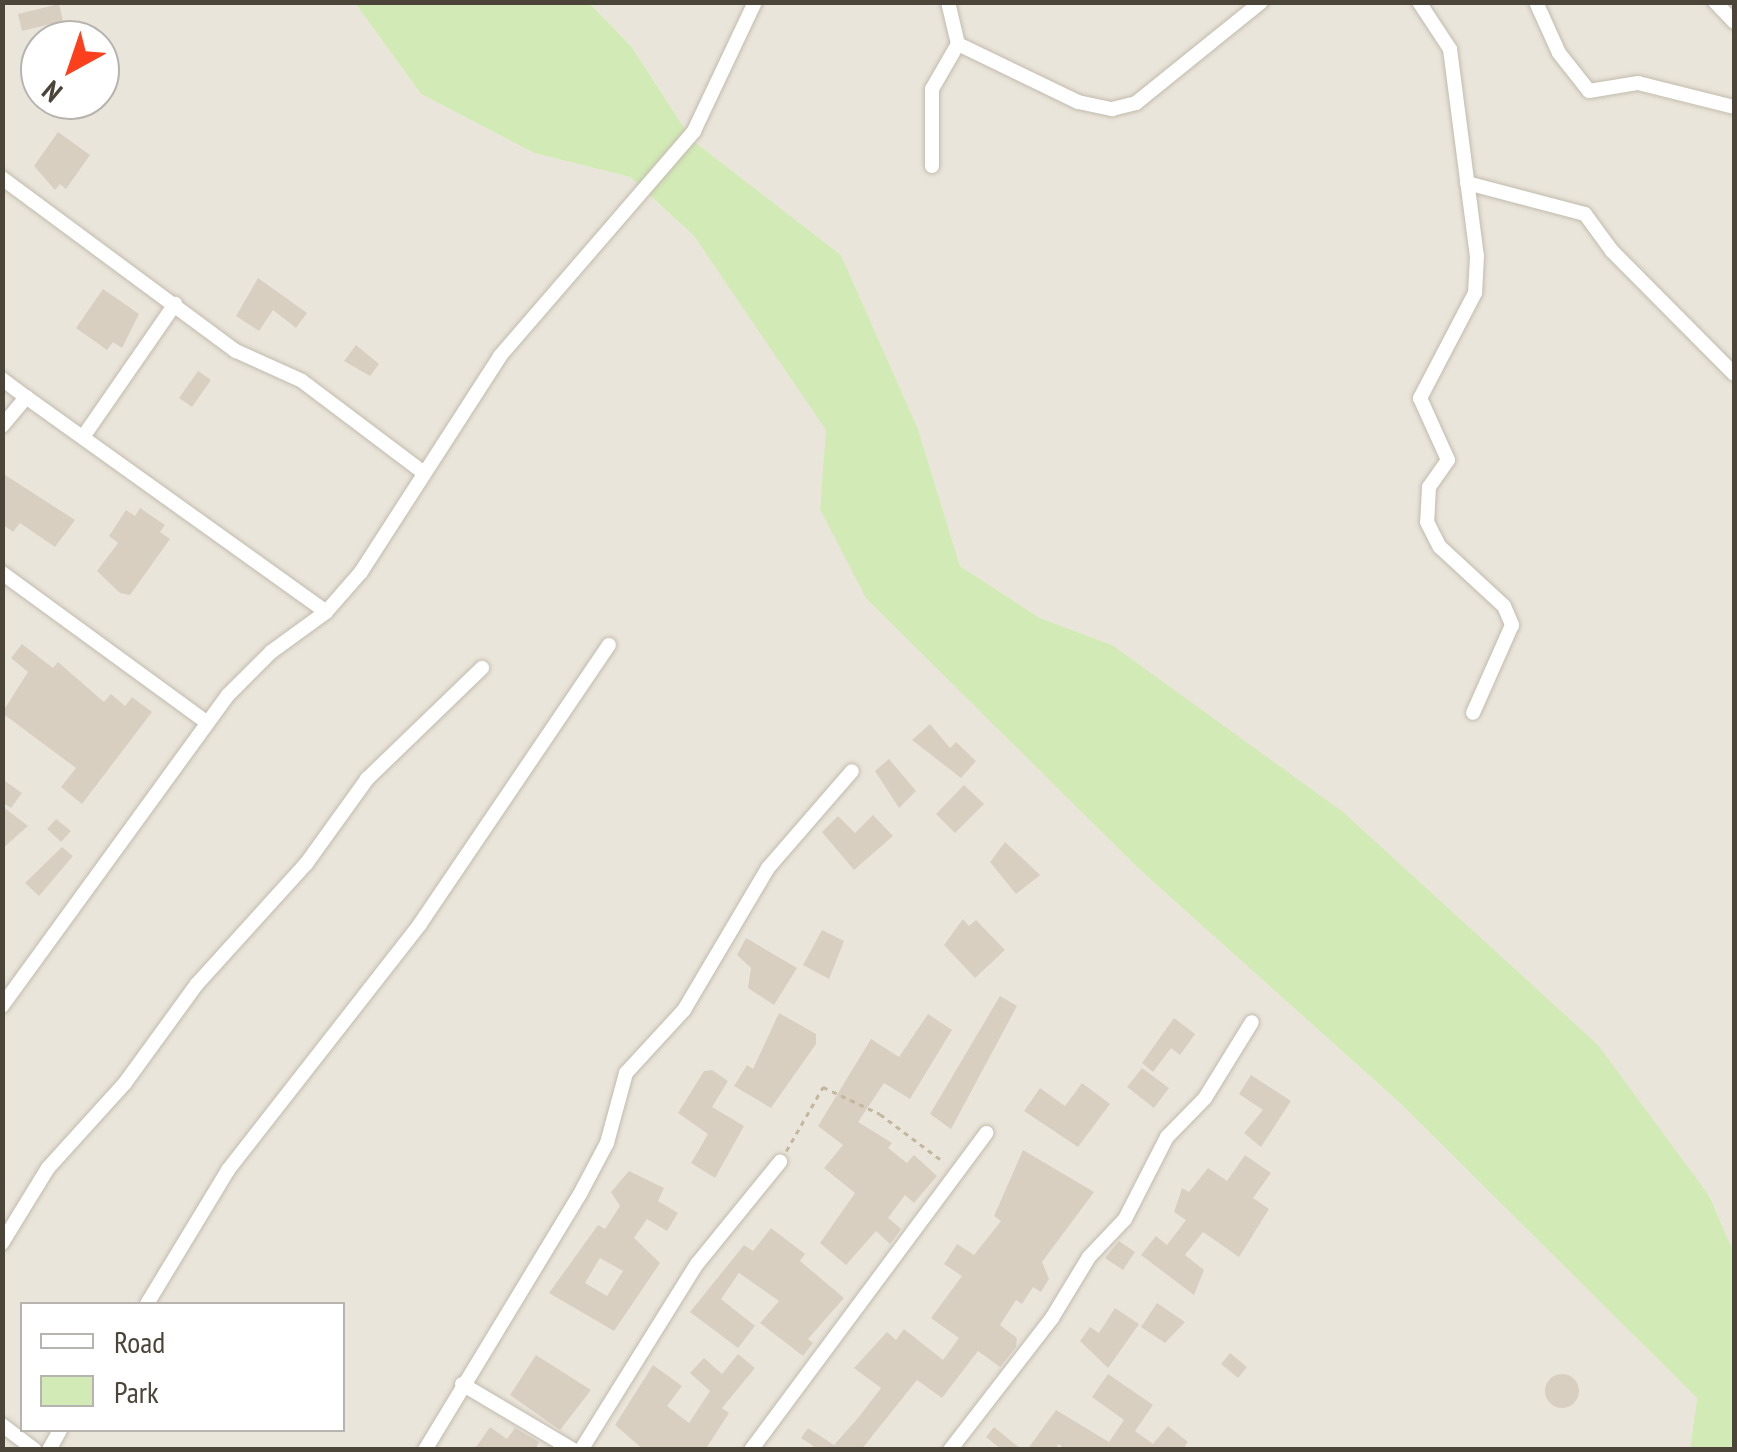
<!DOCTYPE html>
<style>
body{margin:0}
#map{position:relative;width:1737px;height:1452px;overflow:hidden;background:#f6f3ec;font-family:"PT Sans Narrow",sans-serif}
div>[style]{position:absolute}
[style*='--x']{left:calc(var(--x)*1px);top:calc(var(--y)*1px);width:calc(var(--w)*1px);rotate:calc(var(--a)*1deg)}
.residential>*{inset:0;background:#eae5da}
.green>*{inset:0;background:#d2eab5}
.building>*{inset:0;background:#d8cfc1}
.round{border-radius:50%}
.path>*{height:2.5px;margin-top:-1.25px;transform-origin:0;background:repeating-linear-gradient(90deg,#c4b79f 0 5px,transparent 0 10px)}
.roads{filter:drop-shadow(0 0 2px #c2bbae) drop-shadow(0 0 2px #c2bbae)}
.minor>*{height:14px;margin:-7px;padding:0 7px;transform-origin:7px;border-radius:7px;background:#fff}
span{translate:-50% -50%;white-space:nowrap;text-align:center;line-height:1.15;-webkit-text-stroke:10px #fff;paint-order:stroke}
.frame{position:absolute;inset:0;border:5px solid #4b4439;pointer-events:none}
.legend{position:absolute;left:20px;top:1302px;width:325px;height:130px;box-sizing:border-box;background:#fff;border:2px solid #b7b4b0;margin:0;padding:12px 18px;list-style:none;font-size:30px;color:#4b4439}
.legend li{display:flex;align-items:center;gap:20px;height:50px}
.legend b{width:50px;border:2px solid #b7b4b0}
.north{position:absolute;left:20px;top:20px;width:100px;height:100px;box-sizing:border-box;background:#fff;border:2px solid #b7b4b0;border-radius:50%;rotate:220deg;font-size:28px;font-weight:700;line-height:40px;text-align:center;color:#4b4439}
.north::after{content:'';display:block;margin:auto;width:35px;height:45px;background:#fc3f1d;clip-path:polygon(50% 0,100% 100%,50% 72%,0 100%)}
</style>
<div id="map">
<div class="residential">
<div style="clip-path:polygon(evenodd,3px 2px,355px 3px,421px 94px,534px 153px,630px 177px,694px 236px,827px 430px,820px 509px,984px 715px,1139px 869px,1400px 1103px,1697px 1398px,1690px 1450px,3px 1450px,3px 2px,40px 40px,100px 40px,100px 100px,40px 100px,40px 40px,3px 2px,22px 1304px,342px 1304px,342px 1430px,22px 1430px,22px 1304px)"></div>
<div style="clip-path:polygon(589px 3px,1734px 3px,1734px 1253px,1710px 1196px,1112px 645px,1040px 618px,960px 566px,918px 429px,841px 255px,692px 140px,631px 46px)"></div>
</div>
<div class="green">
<div style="clip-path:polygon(355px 3px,589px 3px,631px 46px,692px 140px,841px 255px,918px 429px,960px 566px,1040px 618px,1112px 645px,1343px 812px,1598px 1045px,1710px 1197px,1734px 1253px,1734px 1449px,1690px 1449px,1697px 1398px,1400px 1103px,1139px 869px,866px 598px,820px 509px,826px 430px,694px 236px,630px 177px,534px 153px,421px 94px)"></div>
</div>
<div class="building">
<div style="clip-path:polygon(59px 4px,63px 21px,22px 31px,18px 14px)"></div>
<div style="clip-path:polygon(58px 132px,90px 155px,66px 189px,60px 184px,55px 190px,34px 166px)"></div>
<div style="clip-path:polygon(258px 278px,307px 313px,296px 328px,273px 310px,259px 331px,236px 316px)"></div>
<div style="clip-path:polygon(103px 289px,139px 314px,122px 348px,113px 342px,107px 350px,76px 328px)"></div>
<div style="clip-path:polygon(356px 345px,379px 364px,370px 376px,344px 361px)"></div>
<div style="clip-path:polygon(198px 371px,211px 380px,192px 407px,179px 398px)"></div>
<div style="clip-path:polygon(2px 473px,75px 520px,55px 547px,20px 523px,13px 532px,2px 524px)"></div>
<div style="clip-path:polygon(140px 508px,165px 525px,160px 532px,170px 539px,130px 595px,120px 593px,97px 571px,118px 543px,109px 536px,126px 510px,135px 516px)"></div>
<div style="clip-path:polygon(22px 644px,53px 668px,58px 662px,104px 702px,111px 694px,125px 706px,132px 697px,152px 712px,82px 804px,61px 787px,76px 768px,2px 713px,28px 672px,11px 658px)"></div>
<div style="clip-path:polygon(930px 724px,950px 748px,956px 742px,976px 761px,961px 778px,912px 740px)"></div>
<div style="clip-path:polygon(889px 759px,916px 791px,899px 808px,875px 771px)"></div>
<div style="clip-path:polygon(2px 779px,22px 793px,11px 808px,2px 802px)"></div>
<div style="clip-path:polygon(964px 785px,984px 804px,955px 833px,936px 814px)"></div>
<div style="clip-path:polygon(2px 806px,28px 826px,2px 849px)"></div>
<div style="clip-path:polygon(873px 815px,893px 836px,854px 870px,822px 832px,838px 816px,855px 833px)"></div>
<div style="clip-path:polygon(56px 819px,71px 831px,61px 842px,47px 829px)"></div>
<div style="clip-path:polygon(1005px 842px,1040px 875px,1016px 894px,990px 862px)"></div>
<div style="clip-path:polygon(62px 847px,73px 856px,39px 896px,25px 883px)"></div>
<div style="clip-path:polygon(963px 919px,969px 926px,976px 920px,1005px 950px,975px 978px,944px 945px)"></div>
<div style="clip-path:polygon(822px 930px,844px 941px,829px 979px,803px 965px)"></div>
<div style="clip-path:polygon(746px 938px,797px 968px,774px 1005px,748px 988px,751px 968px,737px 955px)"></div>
<div style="clip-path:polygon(1000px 996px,1017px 1006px,951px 1129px,930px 1114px)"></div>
<div style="clip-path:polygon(779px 1013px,816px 1034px,816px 1044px,771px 1108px,734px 1086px,747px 1065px,753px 1069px)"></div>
<div style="clip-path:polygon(928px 1014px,952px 1030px,910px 1099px,884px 1083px,858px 1122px,892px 1143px,888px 1148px,907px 1163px,914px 1155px,937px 1176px,914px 1203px,905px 1195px,888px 1218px,901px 1229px,890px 1244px,876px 1231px,846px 1265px,820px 1243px,855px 1193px,824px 1168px,843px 1145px,818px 1126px,871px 1039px,899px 1057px)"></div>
<div style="clip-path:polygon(1174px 1018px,1195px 1034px,1180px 1055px,1171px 1048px,1153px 1072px,1142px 1063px)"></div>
<div style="clip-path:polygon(1142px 1068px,1169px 1088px,1154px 1108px,1127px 1087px)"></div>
<div style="clip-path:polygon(712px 1070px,728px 1081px,712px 1107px,744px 1126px,715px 1178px,691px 1163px,708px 1134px,678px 1113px,704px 1071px)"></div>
<div style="clip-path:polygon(1251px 1075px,1291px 1101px,1261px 1147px,1244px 1133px,1263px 1110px,1239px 1094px)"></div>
<div style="clip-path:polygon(1082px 1083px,1110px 1104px,1078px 1147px,1024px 1111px,1040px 1088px,1065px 1106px)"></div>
<div style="clip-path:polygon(1023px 1150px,1094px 1192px,1042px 1262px,1049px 1279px,1041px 1292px,1033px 1287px,1022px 1304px,1016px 1300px,1000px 1325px,1017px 1338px,1016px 1347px,1000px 1367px,978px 1351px,942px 1398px,917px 1380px,861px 1450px,819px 1450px,801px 1438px,808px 1428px,834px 1445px,858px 1418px,881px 1388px,854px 1368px,887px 1332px,896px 1340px,904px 1329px,943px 1360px,959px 1338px,931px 1318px,962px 1276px,944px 1264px,957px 1244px,974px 1255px,1001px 1221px,994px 1216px)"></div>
<div style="clip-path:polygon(1245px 1155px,1271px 1173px,1253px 1198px,1269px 1209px,1239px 1257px,1203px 1232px,1185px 1255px,1204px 1270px,1194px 1295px,1141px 1255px,1156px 1236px,1167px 1245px,1186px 1220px,1174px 1212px,1182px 1188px,1189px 1192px,1208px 1168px,1227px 1181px)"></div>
<div style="clip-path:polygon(evenodd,629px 1171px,664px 1188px,658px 1201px,678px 1213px,667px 1231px,647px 1219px,634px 1238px,660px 1263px,614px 1331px,549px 1293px,598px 1225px,605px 1229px,620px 1206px,611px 1192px,629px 1171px,600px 1258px,623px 1271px,607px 1296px,585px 1283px,600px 1258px)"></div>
<div style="clip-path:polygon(771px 1228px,805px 1254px,800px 1261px,844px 1298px,808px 1339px,813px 1343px,803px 1356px,760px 1323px,779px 1301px,739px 1273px,721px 1299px,755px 1326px,738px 1348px,690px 1312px,744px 1245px,753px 1251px)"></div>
<div style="clip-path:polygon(1119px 1241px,1135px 1252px,1123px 1270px,1105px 1258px)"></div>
<div style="clip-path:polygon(1157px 1303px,1185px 1322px,1165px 1343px,1141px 1327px)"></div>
<div style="clip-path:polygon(1115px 1308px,1139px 1324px,1108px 1368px,1080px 1341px,1090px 1327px,1099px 1333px)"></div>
<div style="clip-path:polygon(1230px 1353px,1247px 1367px,1238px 1378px,1221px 1364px)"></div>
<div style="clip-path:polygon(738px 1354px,755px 1368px,722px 1408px,729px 1413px,705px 1450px,644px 1450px,615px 1425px,653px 1365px,682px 1386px,667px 1406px,689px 1423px,710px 1391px,690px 1373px,704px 1358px,722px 1374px)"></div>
<div style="clip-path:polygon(536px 1355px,591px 1390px,560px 1430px,510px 1395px)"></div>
<div class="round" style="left:1545px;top:1374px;width:34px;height:34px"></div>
<div style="clip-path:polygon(1108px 1374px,1153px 1405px,1135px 1431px,1153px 1444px,1168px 1426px,1188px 1442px,1182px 1450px,1067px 1450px,1058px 1444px,1056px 1450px,1027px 1450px,1056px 1410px,1109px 1442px,1124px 1420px,1092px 1397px)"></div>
<div style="clip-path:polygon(490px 1427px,507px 1439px,515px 1428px,539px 1442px,535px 1450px,474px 1450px)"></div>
<div style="clip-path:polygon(994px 1427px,1022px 1450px,1002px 1450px,986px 1437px)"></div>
</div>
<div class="path">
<div style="--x:786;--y:1151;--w:74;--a:-60"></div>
<div style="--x:823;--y:1087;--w:63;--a:25.3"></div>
<div style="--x:880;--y:1114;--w:80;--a:36.9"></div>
</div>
<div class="roads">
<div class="minor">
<div style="--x:1419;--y:2;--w:56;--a:56.6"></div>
<div style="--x:1450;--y:49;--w:209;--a:82.6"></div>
<div style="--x:1477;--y:256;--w:37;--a:93"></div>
<div style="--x:1475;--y:293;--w:119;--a:117.6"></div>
<div style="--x:1420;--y:398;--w:68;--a:65.7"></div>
<div style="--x:1448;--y:460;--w:33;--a:125"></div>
<div style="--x:1429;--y:487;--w:35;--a:93"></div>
<div style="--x:1427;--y:522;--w:28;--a:63"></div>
<div style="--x:1440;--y:547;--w:87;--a:42.7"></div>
<div style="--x:1504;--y:606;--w:21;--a:67"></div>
<div style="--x:1512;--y:625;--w:96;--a:113.9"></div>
<div style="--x:1536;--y:2;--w:56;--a:65.7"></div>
<div style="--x:1559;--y:53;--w:48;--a:51.7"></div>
<div style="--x:1589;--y:91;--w:50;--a:-9.3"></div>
<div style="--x:1638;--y:83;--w:99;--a:14"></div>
<div style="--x:1715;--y:2;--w:28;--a:46"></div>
<div style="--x:958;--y:44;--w:133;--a:25.8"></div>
<div style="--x:1078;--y:102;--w:35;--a:12"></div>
<div style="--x:1112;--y:109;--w:25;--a:-14"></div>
<div style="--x:1136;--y:103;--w:161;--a:-38.9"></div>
<div style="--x:932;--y:166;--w:77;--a:-90"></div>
<div style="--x:932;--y:89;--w:52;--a:-60"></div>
<div style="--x:958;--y:44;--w:43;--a:-103.4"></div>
<div style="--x:2;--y:178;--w:291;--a:36.5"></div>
<div style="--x:236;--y:351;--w:72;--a:24.4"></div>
<div style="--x:302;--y:381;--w:153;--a:37"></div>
<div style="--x:1467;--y:183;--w:122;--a:14.7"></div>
<div style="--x:1585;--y:214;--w:46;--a:53.9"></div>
<div style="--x:1612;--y:251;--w:173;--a:45.2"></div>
<div style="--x:2;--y:379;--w:30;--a:37"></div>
<div style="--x:2;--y:426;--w:38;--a:-50"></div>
<div style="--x:26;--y:397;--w:369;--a:35.6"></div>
<div style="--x:83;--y:437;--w:162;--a:-55.3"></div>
<div style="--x:2;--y:573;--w:253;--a:36.1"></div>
<div style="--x:2;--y:1006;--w:384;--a:-54"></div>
<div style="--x:228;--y:695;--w:61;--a:-45"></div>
<div style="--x:271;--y:652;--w:68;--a:-36"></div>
<div style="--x:326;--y:612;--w:53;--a:-48.8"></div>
<div style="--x:361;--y:572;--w:257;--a:-57.2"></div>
<div style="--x:500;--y:356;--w:297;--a:-49.2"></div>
<div style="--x:694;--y:131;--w:143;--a:-64.7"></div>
<div style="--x:2;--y:1243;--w:88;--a:-58.5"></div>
<div style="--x:48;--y:1168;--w:115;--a:-47.8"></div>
<div style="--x:125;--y:1083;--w:122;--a:-54"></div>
<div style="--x:197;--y:984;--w:162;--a:-47.8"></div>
<div style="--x:306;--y:864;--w:105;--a:-54.3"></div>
<div style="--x:367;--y:779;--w:160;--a:-44"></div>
<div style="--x:147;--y:1304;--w:157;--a:-58.8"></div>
<div style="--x:228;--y:1170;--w:312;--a:-52"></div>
<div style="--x:420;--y:924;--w:337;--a:-55.9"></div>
<div style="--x:462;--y:1384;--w:129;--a:30.7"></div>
<div style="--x:2;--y:1425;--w:41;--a:37.1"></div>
<div style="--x:49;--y:1450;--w:23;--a:-61"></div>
<div style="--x:425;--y:1450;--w:299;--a:-58.8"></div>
<div style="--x:580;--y:1194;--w:58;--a:-62.1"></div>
<div style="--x:607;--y:1143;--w:73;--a:-74.8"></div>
<div style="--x:626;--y:1073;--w:86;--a:-47.4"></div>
<div style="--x:684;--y:1010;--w:165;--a:-59.4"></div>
<div style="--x:768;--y:868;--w:128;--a:-49.1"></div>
<div style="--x:581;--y:1450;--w:219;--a:-58.1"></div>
<div style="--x:697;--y:1264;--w:132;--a:-50.9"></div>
<div style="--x:751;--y:1450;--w:395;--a:-53.4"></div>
<div style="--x:950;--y:1450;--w:167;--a:-52.3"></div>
<div style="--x:1052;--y:1318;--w:71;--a:-58.8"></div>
<div style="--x:1089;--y:1257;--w:52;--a:-46.5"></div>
<div style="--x:1125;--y:1219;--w:92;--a:-62.9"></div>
<div style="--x:1167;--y:1137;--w:54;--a:-45.7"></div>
<div style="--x:1205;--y:1098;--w:89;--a:-58.3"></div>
</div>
</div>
<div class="frame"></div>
<ul class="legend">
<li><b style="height:12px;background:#fff"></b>Road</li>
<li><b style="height:28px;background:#d2eab5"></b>Park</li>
</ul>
<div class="north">N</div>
</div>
